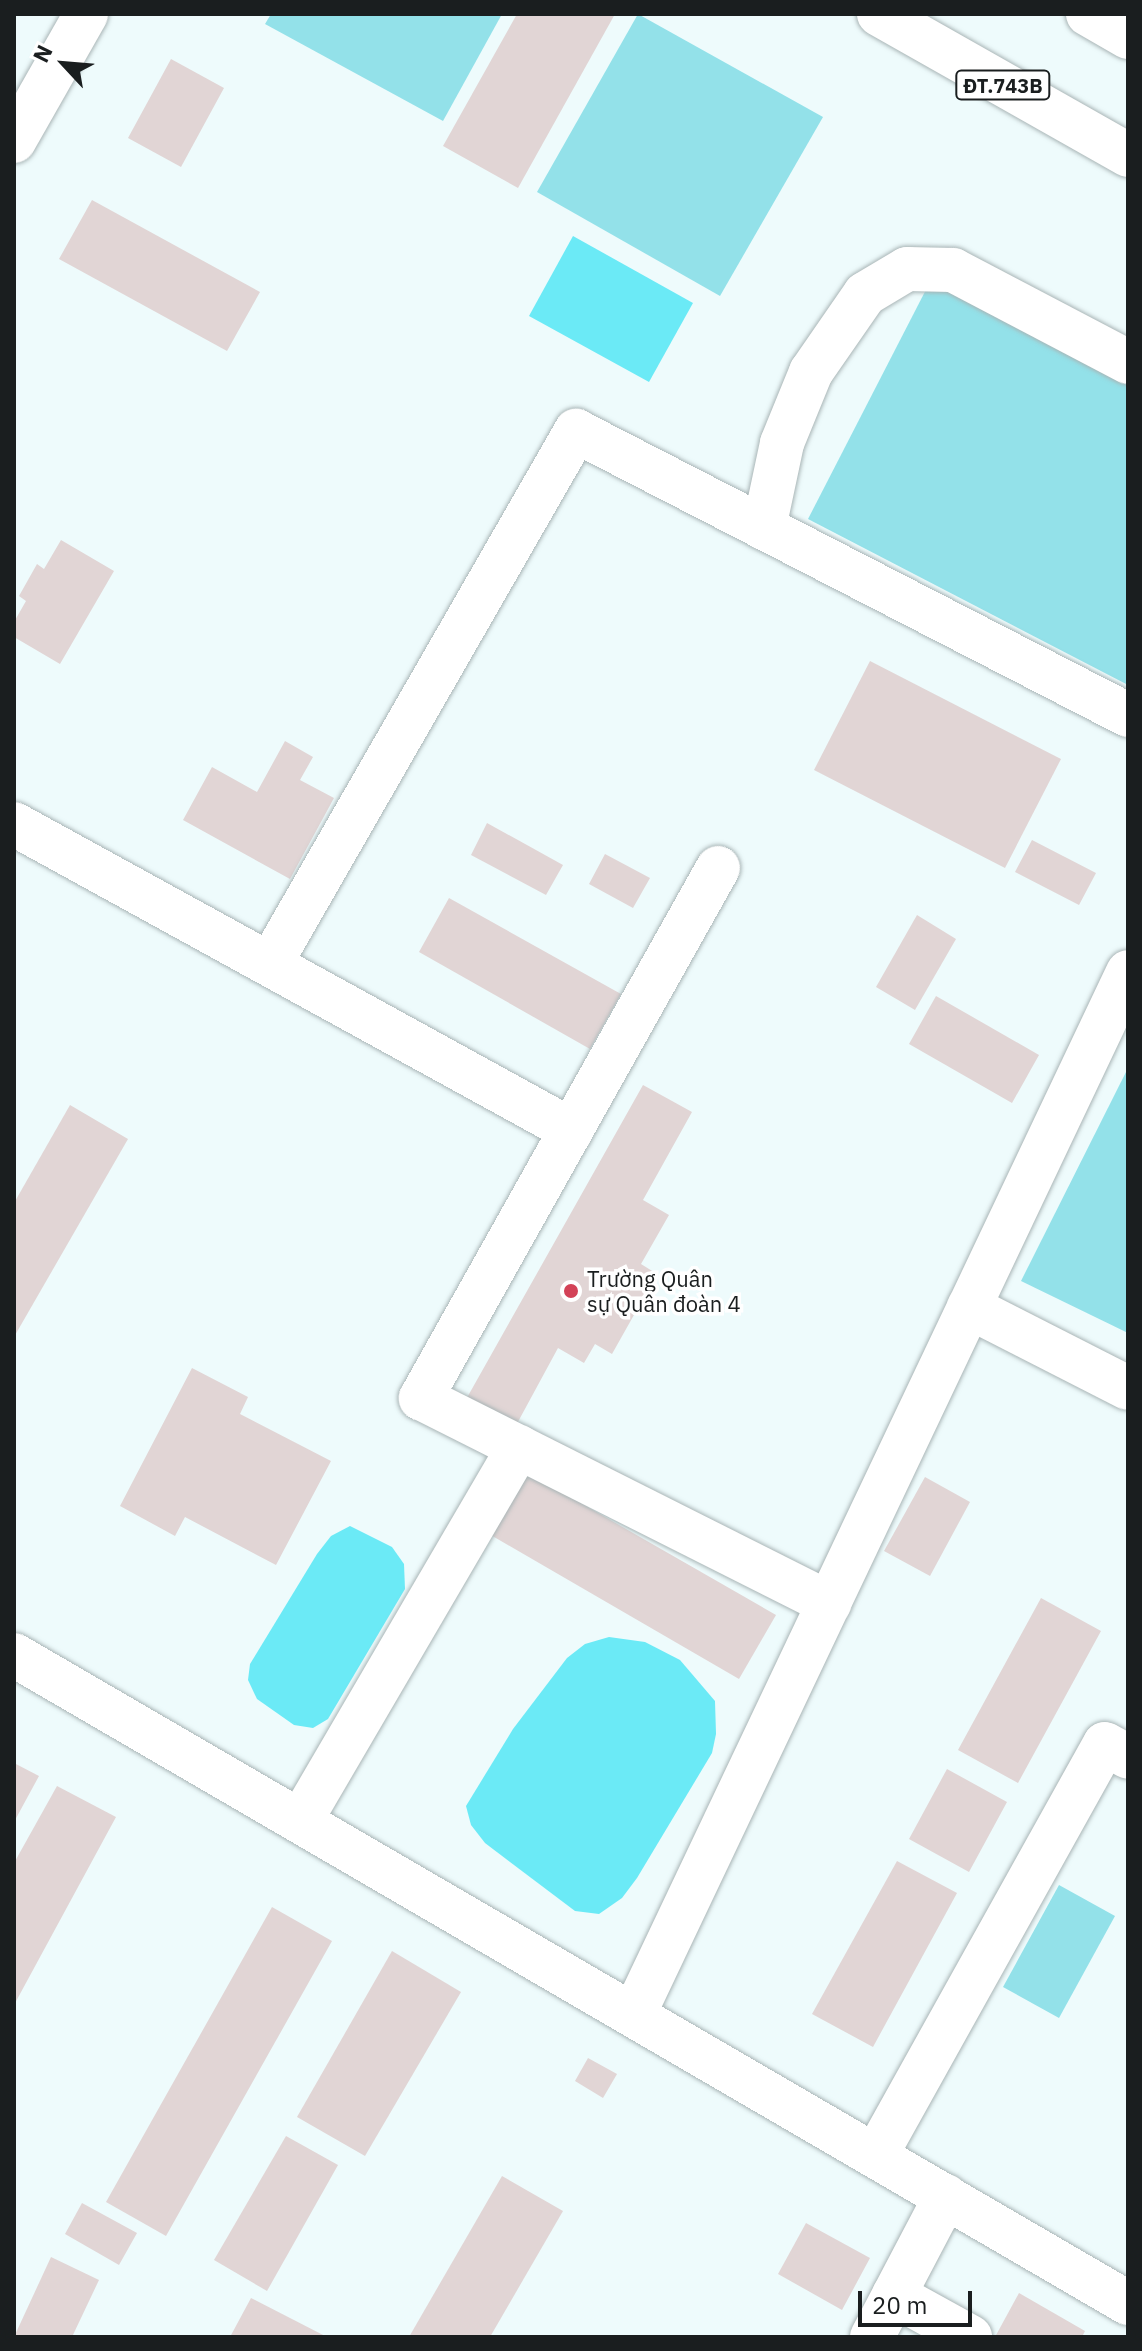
<!DOCTYPE html>
<meta charset="utf-8">
<style>
body{margin:0}
#map{position:relative;width:1142px;height:2351px;overflow:hidden;background:#eefbfc;font-family:"IBM Plex Sans",sans-serif}
div>[style]{position:absolute}
[style*='--x']{left:calc(var(--x)*1px);top:calc(var(--y)*1px);width:calc(var(--w)*1px);rotate:calc(var(--a)*1deg)}
.green>*{inset:0;background:#93e1e9}
.water>*{inset:0;background:#6beaf6}
.building>*{inset:0;background:#e1d5d5}
.roads{filter:drop-shadow(0 0 2px #a9b5b6) drop-shadow(0 0 2px #a9b5b6)}
.minor>*{height:44px;margin:-22px;padding:0 22px;transform-origin:22px;border-radius:22px;background:#fff}
.major>*{height:44px;margin:-22px;padding:0 22px;transform-origin:22px;border-radius:22px;background:#fff}
.dots>*{width:22px;height:22px;translate:-50% -50%;box-sizing:border-box;border:4px solid #fff;border-radius:50%}
span{translate:-50% -50%;white-space:nowrap;text-align:center;line-height:1.15;-webkit-text-stroke:7px #fff;paint-order:stroke}
.shield-label span{padding:2px 6px;background:#fff;border:2px solid;border-radius:6px;-webkit-text-stroke-width:0}
.shield-label{font-size:20px;color:#1a1e1f;font-weight:700}
.poi-label{font-size:22px;color:#1a1e1f}
.left{translate:0 -50%;text-align:left}
.frame{position:absolute;inset:0;border:16px solid #1a1e1f;pointer-events:none}
.north{position:absolute;left:24px;top:24px;width:80px;height:80px;-webkit-text-stroke:6px #fff;paint-order:stroke;rotate:296deg;font-size:22px;font-weight:700;line-height:32px;text-align:center;color:#1a1e1f}
.north::after{content:'';display:block;margin:auto;width:28px;height:36px;background:#1a1e1f;clip-path:polygon(50% 0,100% 100%,50% 72%,0 100%)}
.scale{position:absolute;left:858px;top:2291px;width:114px;height:36px;box-sizing:border-box;border:4px solid #1a1e1f;border-top:0;padding-left:10px;font-size:24px;line-height:28px;white-space:nowrap;color:#1a1e1f;-webkit-text-stroke:6px #fff;paint-order:stroke}
</style>
<div id="map">
<div class="green">
<div style="clip-path:polygon(271px 14px,502px 14px,443px 121px,265px 24px)"></div>
<div style="clip-path:polygon(638px 14px,823px 117px,720px 296px,537px 192px)"></div>
<div style="clip-path:polygon(932px 278px,1128px 380px,1128px 685px,808px 519px)"></div>
<div style="clip-path:polygon(1128px 1068px,1128px 1333px,1021px 1281px)"></div>
<div style="clip-path:polygon(1059px 1885px,1115px 1916px,1059px 2018px,1003px 1987px)"></div>
</div>
<div class="water">
<div style="clip-path:polygon(573px 236px,693px 303px,649px 382px,529px 316px)"></div>
<div style="clip-path:polygon(350px 1526px,392px 1547px,404px 1564px,405px 1589px,328px 1719px,313px 1728px,294px 1725px,257px 1699px,248px 1680px,250px 1664px,317px 1554px,331px 1536px)"></div>
<div style="clip-path:polygon(609px 1637px,645px 1642px,680px 1660px,715px 1701px,716px 1734px,712px 1753px,637px 1878px,622px 1898px,599px 1914px,575px 1911px,485px 1843px,471px 1825px,466px 1806px,513px 1729px,567px 1658px,585px 1644px)"></div>
</div>
<div class="building">
<div style="clip-path:polygon(517px 14px,615px 14px,518px 188px,443px 146px)"></div>
<div style="clip-path:polygon(171px 59px,224px 88px,181px 167px,128px 138px)"></div>
<div style="clip-path:polygon(92px 200px,260px 292px,227px 351px,59px 259px)"></div>
<div style="clip-path:polygon(61px 540px,114px 571px,60px 664px,14px 637px,14px 622px,26px 601px,19px 596px,37px 564px,44px 569px)"></div>
<div style="clip-path:polygon(870px 661px,1061px 759px,1005px 868px,814px 770px)"></div>
<div style="clip-path:polygon(285px 741px,313px 757px,300px 780px,334px 798px,290px 879px,183px 820px,212px 767px,257px 792px)"></div>
<div style="clip-path:polygon(487px 823px,563px 865px,546px 895px,471px 855px)"></div>
<div style="clip-path:polygon(1032px 840px,1096px 873px,1079px 905px,1015px 872px)"></div>
<div style="clip-path:polygon(605px 854px,650px 878px,633px 908px,589px 884px)"></div>
<div style="clip-path:polygon(449px 898px,621px 994px,590px 1049px,419px 952px)"></div>
<div style="clip-path:polygon(917px 915px,956px 939px,915px 1010px,876px 987px)"></div>
<div style="clip-path:polygon(936px 996px,1039px 1055px,1012px 1103px,909px 1044px)"></div>
<div style="clip-path:polygon(643px 1085px,692px 1112px,643px 1200px,669px 1215px,641px 1264px,657px 1274px,612px 1354px,595px 1344px,584px 1363px,558px 1348px,513px 1431px,464px 1403px)"></div>
<div style="clip-path:polygon(70px 1105px,128px 1139px,14px 1337px,14px 1203px)"></div>
<div style="clip-path:polygon(192px 1368px,248px 1397px,240px 1414px,331px 1461px,276px 1565px,185px 1517px,175px 1536px,120px 1506px)"></div>
<div style="clip-path:polygon(525px 1471px,776px 1615px,739px 1679px,489px 1534px)"></div>
<div style="clip-path:polygon(925px 1477px,970px 1502px,930px 1576px,884px 1551px)"></div>
<div style="clip-path:polygon(1041px 1598px,1101px 1631px,1018px 1783px,958px 1750px)"></div>
<div style="clip-path:polygon(14px 1763px,39px 1776px,14px 1822px)"></div>
<div style="clip-path:polygon(947px 1769px,1007px 1802px,969px 1872px,909px 1839px)"></div>
<div style="clip-path:polygon(57px 1786px,116px 1817px,14px 2005px,14px 1863px)"></div>
<div style="clip-path:polygon(897px 1861px,957px 1893px,873px 2047px,812px 2014px)"></div>
<div style="clip-path:polygon(272px 1907px,332px 1941px,166px 2236px,106px 2202px)"></div>
<div style="clip-path:polygon(392px 1951px,461px 1992px,365px 2156px,297px 2117px)"></div>
<div style="clip-path:polygon(588px 2058px,617px 2074px,603px 2098px,575px 2081px)"></div>
<div style="clip-path:polygon(286px 2136px,338px 2165px,267px 2291px,214px 2260px)"></div>
<div style="clip-path:polygon(502px 2176px,563px 2211px,490px 2337px,409px 2337px)"></div>
<div style="clip-path:polygon(82px 2203px,137px 2233px,119px 2265px,65px 2234px)"></div>
<div style="clip-path:polygon(806px 2223px,870px 2258px,842px 2310px,778px 2274px)"></div>
<div style="clip-path:polygon(51px 2257px,99px 2280px,72px 2337px,14px 2337px)"></div>
<div style="clip-path:polygon(1019px 2293px,1085px 2331px,1082px 2337px,995px 2337px)"></div>
<div style="clip-path:polygon(251px 2298px,327px 2337px,230px 2337px)"></div>
</div>
<div class="roads">
<div class="minor">
<div style="--x:14;--y:141;--w:146;--a:-60.4"></div>
<div style="--x:764;--y:528;--w:87;--a:-78"></div>
<div style="--x:782;--y:443;--w:77;--a:-67.8"></div>
<div style="--x:811;--y:372;--w:95;--a:-55.3"></div>
<div style="--x:865;--y:294;--w:49;--a:-30.8"></div>
<div style="--x:907;--y:269;--w:46;--a:1.2"></div>
<div style="--x:953;--y:270;--w:198;--a:27.7"></div>
<div style="--x:14;--y:824;--w:636;--a:28.78"></div>
<div style="--x:718;--y:868;--w:608;--a:119.27"></div>
<div style="--x:421;--y:1398;--w:457;--a:26.7"></div>
<div style="--x:270;--y:964;--w:615;--a:-60.14"></div>
<div style="--x:576;--y:431;--w:621;--a:27.23"></div>
<div style="--x:969;--y:1307;--w:178;--a:27"></div>
<div style="--x:14;--y:1655;--w:1289;--a:30.19"></div>
<div style="--x:301;--y:1820;--w:432;--a:-59.7"></div>
<div style="--x:634;--y:2014;--w:1153;--a:-64.63"></div>
<div style="--x:876;--y:2155;--w:470;--a:-60.9"></div>
<div style="--x:1105;--y:1744;--w:26;--a:29"></div>
<div style="--x:894;--y:2295;--w:87;--a:28.9"></div>
<div style="--x:872;--y:2337;--w:159;--a:-62.3"></div>
</div>
<div class="major">
<div style="--x:879;--y:14;--w:286;--a:29.5"></div>
<div style="--x:1088;--y:14;--w:46;--a:29.9"></div>
</div>
</div>
<div class="dots">
<div style="left:571px;top:1291px;background:#d34257"></div>
</div>
<div class="shield-label">
<span style="left:1003px;top:85px">ĐT.743B</span>
</div>
<div class="poi-label">
<span class="left" style="left:587px;top:1291px">Trường Quân<br>sự Quân đoàn 4</span>
</div>
<div class="frame"></div>
<div class="north">N</div>
<div class="scale">20 m</div>
</div>
